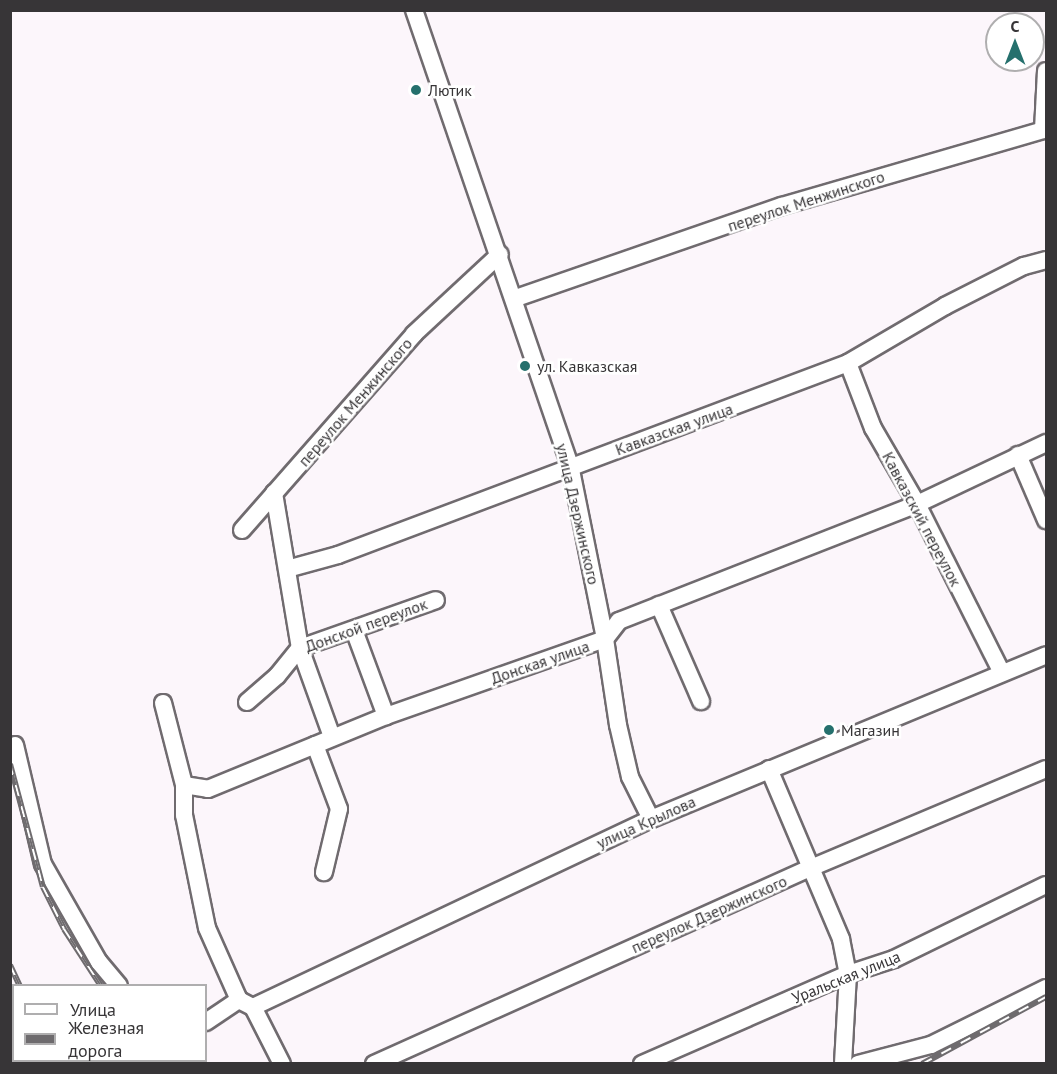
<!DOCTYPE html>
<meta charset="utf-8">
<style>
body{margin:0}
#map{position:relative;width:1057px;height:1074px;overflow:hidden;background:#fcf6fb;font-family:"PT Sans",sans-serif}
div>[style]{position:absolute}
.roads{filter:drop-shadow(2px 0 #706b6f) drop-shadow(-2px 0 #706b6f) drop-shadow(0 2px #706b6f) drop-shadow(0 -2px #706b6f)}
.minor>*{height:16px;margin:-8px;padding:0 8px;transform-origin:8px;border-radius:8px;background:#fff}
.rail>*{height:6px;margin-top:-3px;transform-origin:0;background:repeating-linear-gradient(90deg,#fff 0 11px,#6e6b6e 0 22px);box-sizing:border-box;border-block:2px solid #6e6b6e}
.dots>*{width:16px;height:16px;translate:-50% -50%;box-sizing:border-box;border:3px solid #fff;border-radius:50%}
span{translate:-50% -50%;white-space:nowrap;text-align:center;line-height:1.15;-webkit-text-stroke:5px #fff;paint-order:stroke}
.poi-label{font-size:16px;color:#373537}
.left{translate:0 -50%;text-align:left}
.street-label{font-size:16px;color:#373537}
.frame{position:absolute;inset:0;border:12px solid #373537;pointer-events:none}
.legend{position:absolute;left:12px;top:984px;width:195px;height:78px;box-sizing:border-box;background:#fff;border:2px solid #afaeaf;margin:0;padding:8px 10px;list-style:none;font-size:18px;color:#373537}
.legend li{display:flex;align-items:center;gap:12px;height:30px}
.legend b{width:30px;border:2px solid #afaeaf}
.north{position:absolute;left:985px;top:12px;width:60px;height:60px;box-sizing:border-box;background:#fff;border:2px solid #afaeaf;border-radius:50%;rotate:0deg;font-size:16px;font-weight:700;line-height:24px;text-align:center;color:#373537}
.north::after{content:'';display:block;margin:auto;width:21px;height:27px;background:#25706d;clip-path:polygon(50% 0,100% 100%,50% 72%,0 100%)}
</style>
<div id="map">
<div class="roads">
<div class="minor">
<div style="left:414px;top:10px;width:481px;rotate:71.1deg"></div>
<div style="left:570px;top:465px;width:177px;rotate:78.6deg"></div>
<div style="left:605px;top:639px;width:87px;rotate:81.4deg"></div>
<div style="left:618px;top:725px;width:53px;rotate:77deg"></div>
<div style="left:630px;top:777px;width:47px;rotate:63.4deg"></div>
<div style="left:516px;top:298px;width:281px;rotate:-19.1deg"></div>
<div style="left:782px;top:206px;width:272px;rotate:-16.2deg"></div>
<div style="left:1043px;top:130px;width:59px;rotate:-87.1deg"></div>
<div style="left:848px;top:363px;width:70px;rotate:69deg"></div>
<div style="left:873px;top:428px;width:88px;rotate:59.9deg"></div>
<div style="left:917px;top:504px;width:189px;rotate:63.3deg"></div>
<div style="left:1018px;top:455px;width:71px;rotate:66.7deg"></div>
<div style="left:274px;top:493px;width:157px;rotate:80.5deg"></div>
<div style="left:300px;top:648px;width:95px;rotate:70.2deg"></div>
<div style="left:242px;top:530px;width:261px;rotate:-48.7deg"></div>
<div style="left:414px;top:334px;width:117px;rotate:-42.9deg"></div>
<div style="left:287px;top:569px;width:53px;rotate:-15.4deg"></div>
<div style="left:338px;top:555px;width:545px;rotate:-20.63deg"></div>
<div style="left:848px;top:363px;width:113px;rotate:-30.4deg"></div>
<div style="left:945px;top:306px;width:89px;rotate:-26.9deg"></div>
<div style="left:1024px;top:266px;width:23px;rotate:-15deg"></div>
<div style="left:659px;top:605px;width:105px;rotate:66.4deg"></div>
<div style="left:354px;top:630px;width:92px;rotate:69.6deg"></div>
<div style="left:247px;top:702px;width:40px;rotate:-41deg"></div>
<div style="left:277px;top:676px;width:36px;rotate:-51deg"></div>
<div style="left:300px;top:648px;width:144px;rotate:-19.4deg"></div>
<div style="left:163px;top:703px;width:85px;rotate:75.6deg"></div>
<div style="left:184px;top:785px;width:30px;rotate:90deg"></div>
<div style="left:184px;top:815px;width:115px;rotate:78.5deg"></div>
<div style="left:207px;top:928px;width:79px;rotate:66deg"></div>
<div style="left:239px;top:1000px;width:16px;rotate:27deg"></div>
<div style="left:253px;top:1007px;width:64px;rotate:63deg"></div>
<div style="left:15px;top:745px;width:122px;rotate:76.8deg"></div>
<div style="left:43px;top:864px;width:113px;rotate:60.3deg"></div>
<div style="left:99px;top:962px;width:31px;rotate:50deg"></div>
<div style="left:315px;top:745px;width:68px;rotate:69.4deg"></div>
<div style="left:339px;top:809px;width:65px;rotate:103.4deg"></div>
<div style="left:769px;top:769px;width:185px;rotate:67deg"></div>
<div style="left:841px;top:939px;width:36px;rotate:79deg"></div>
<div style="left:848px;top:974px;width:90px;rotate:93.2deg"></div>
<div style="left:184px;top:785px;width:24px;rotate:9deg"></div>
<div style="left:208px;top:789px;width:192px;rotate:-22.3deg"></div>
<div style="left:386px;top:716px;width:232px;rotate:-19.4deg"></div>
<div style="left:605px;top:639px;width:23px;rotate:-52deg"></div>
<div style="left:619px;top:621px;width:320px;rotate:-21.4deg"></div>
<div style="left:917px;top:504px;width:143px;rotate:-25.3deg"></div>
<div style="left:253px;top:1007px;width:440px;rotate:-25.3deg"></div>
<div style="left:651px;top:819px;width:428px;rotate:-22.5deg"></div>
<div style="left:206px;top:1022px;width:40px;rotate:-34deg"></div>
<div style="left:374px;top:1064px;width:481px;rotate:-24.2deg"></div>
<div style="left:813px;top:867px;width:253px;rotate:-22.8deg"></div>
<div style="left:642px;top:1064px;width:225px;rotate:-23.6deg"></div>
<div style="left:848px;top:974px;width:48px;rotate:-18.1deg"></div>
<div style="left:894px;top:959px;width:169px;rotate:-26deg"></div>
<div style="left:858px;top:1064px;width:75px;rotate:-14.6deg"></div>
<div style="left:931px;top:1045px;width:128px;rotate:-26.4deg"></div>
</div>
</div>
<div class="rail">
<div style="left:10px;top:764px;width:127px;rotate:75deg"></div>
<div style="left:43px;top:887px;width:47px;rotate:63.4deg"></div>
<div style="left:64px;top:929px;width:68px;rotate:57deg"></div>
<div style="left:10px;top:965px;width:23px;rotate:65deg"></div>
<div style="left:56px;top:1060px;width:4px;rotate:76deg"></div>
<div style="left:173px;top:1060px;width:6px;rotate:45deg"></div>
<div style="left:922px;top:1064px;width:141px;rotate:-28.4deg"></div>
</div>
<div class="dots">
<div style="left:416px;top:90px;background:#25706d"></div>
<div style="left:525px;top:366px;background:#25706d"></div>
<div style="left:829px;top:730px;background:#25706d"></div>
</div>
<div class="poi-label">
<span class="left" style="left:428px;top:90px">Лютик</span>
<span class="left" style="left:537px;top:366px">ул. Кавказская</span>
<span class="left" style="left:841px;top:730px">Магазин</span>
</div>
<div class="street-label">
<span style="left:806px;top:201px;rotate:-18deg">переулок Менжинского</span>
<span style="left:355px;top:402px;rotate:-49deg">переулок Менжинского</span>
<span style="left:674px;top:429px;rotate:-20deg">Кавказская улица</span>
<span style="left:578px;top:514px;rotate:77deg">улица Дзержинского</span>
<span style="left:922px;top:519px;rotate:62deg">Кавказский переулок</span>
<span style="left:366px;top:625px;rotate:-20deg">Донской переулок</span>
<span style="left:540px;top:662px;rotate:-19deg">Донская улица</span>
<span style="left:646px;top:822px;rotate:-24deg">улица Крылова</span>
<span style="left:709px;top:914px;rotate:-24deg">переулок Дзержинского</span>
<span style="left:846px;top:977px;rotate:-22deg">Уральская улица</span>
</div>
<div class="frame"></div>
<ul class="legend">
<li><b style="height:8px;background:#fff"></b>Улица</li>
<li><b style="height:8px;background:#6e6b6e"></b>Железная дорога</li>
</ul>
<div class="north">С</div>
</div>
